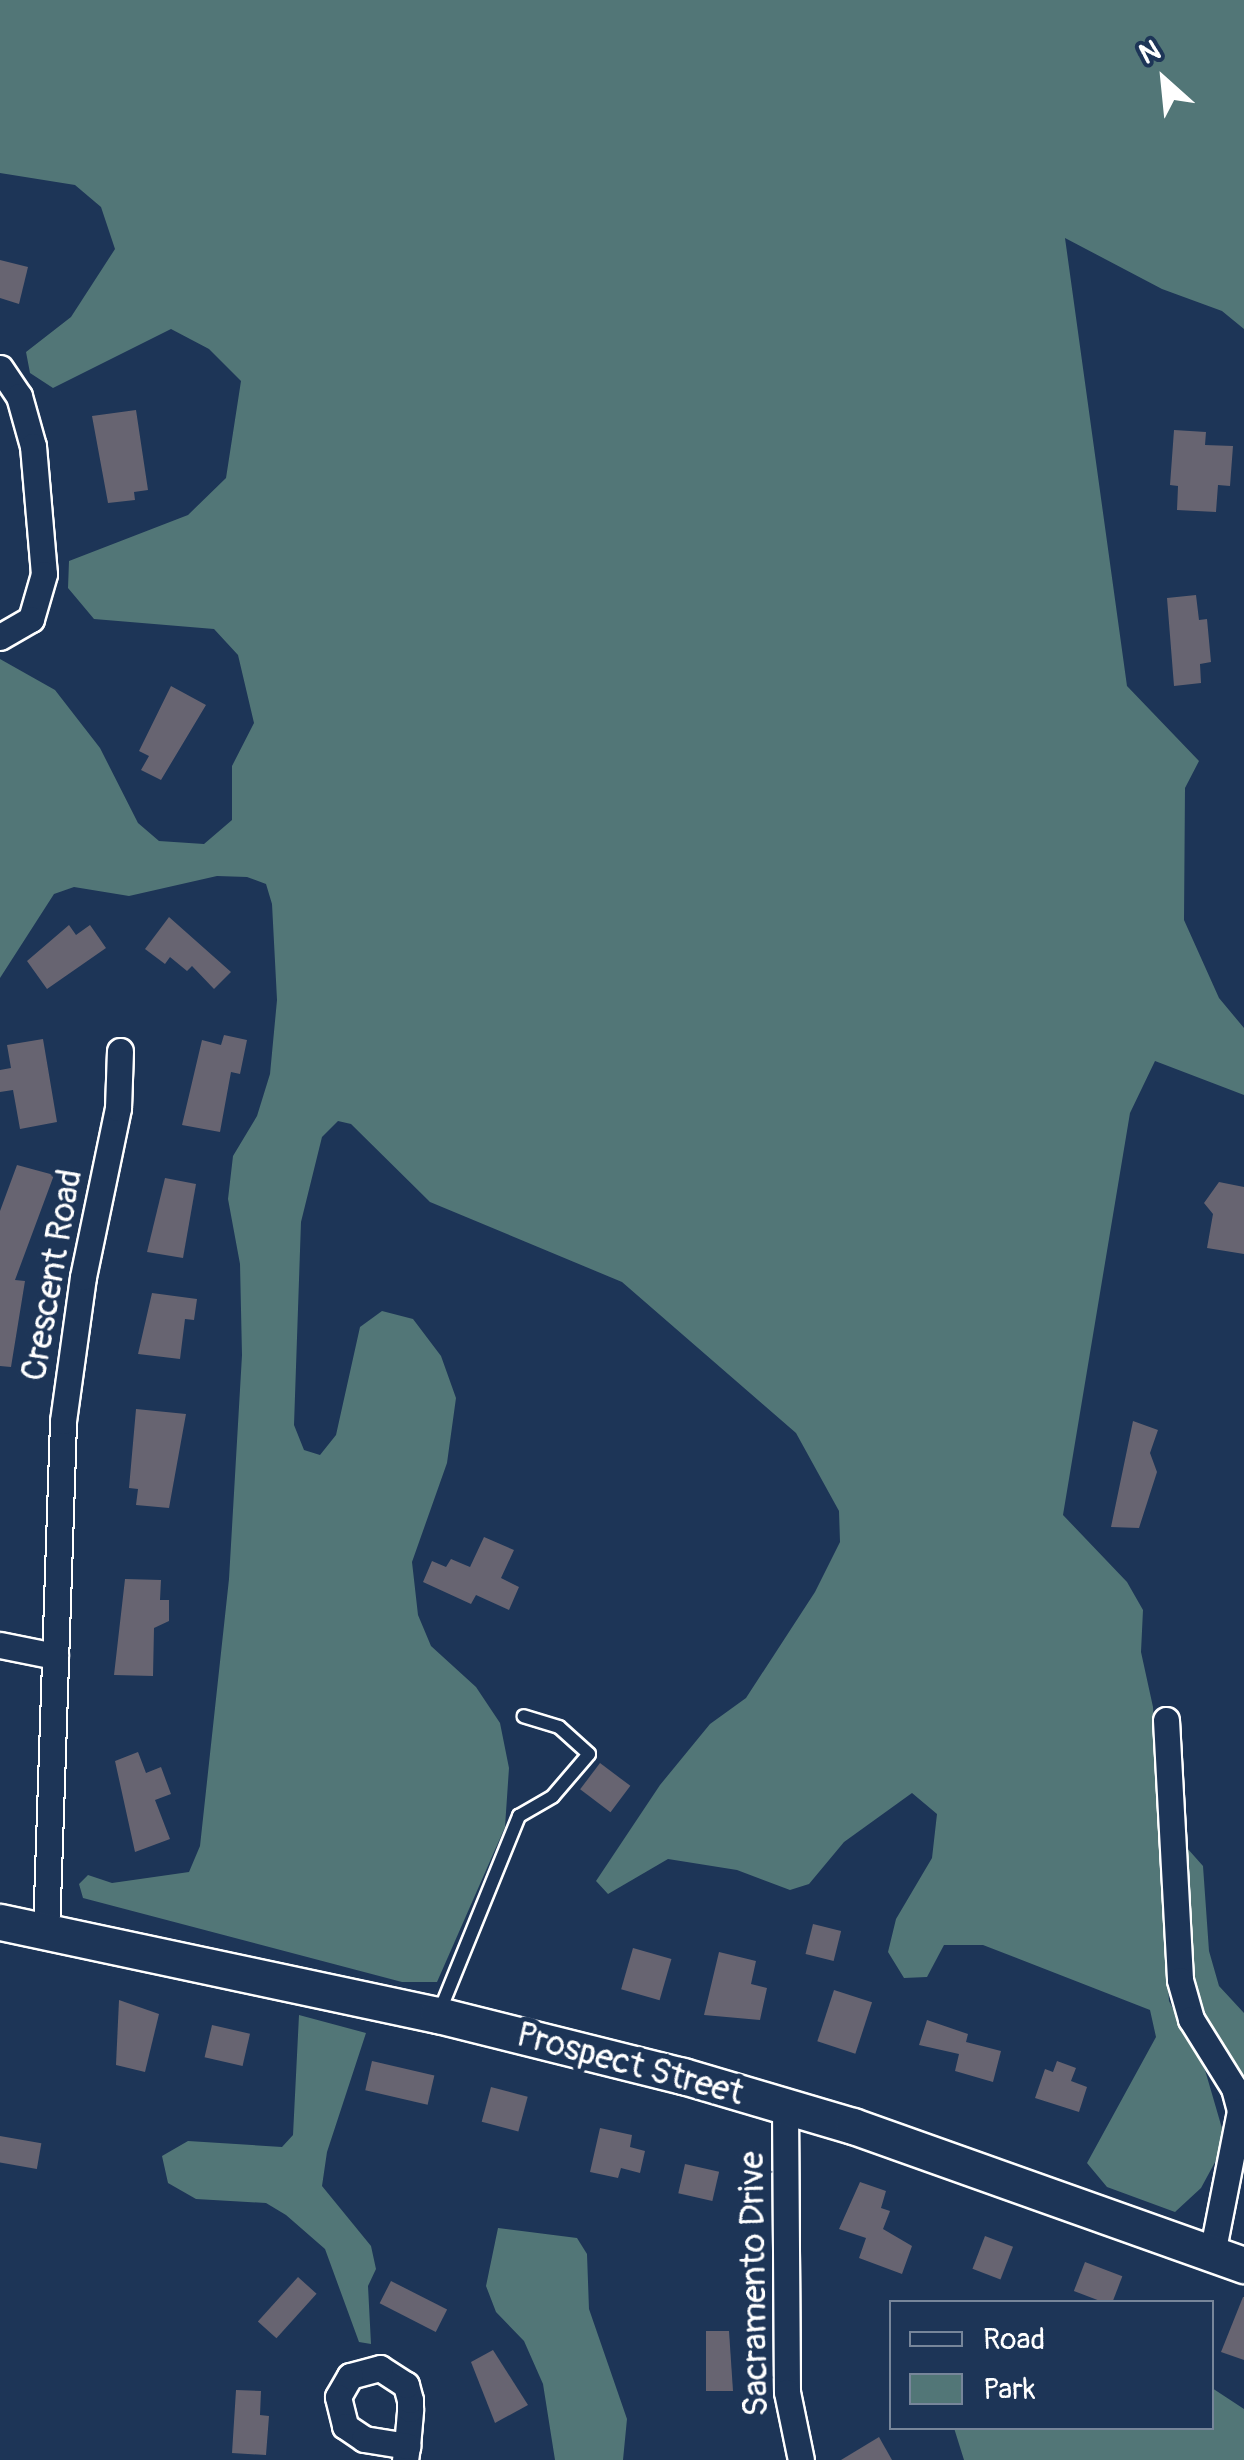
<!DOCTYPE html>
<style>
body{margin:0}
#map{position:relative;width:1244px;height:2460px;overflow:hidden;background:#1d3557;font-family:Pangolin,sans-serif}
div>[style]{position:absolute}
.green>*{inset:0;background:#527677}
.building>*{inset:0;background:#676471;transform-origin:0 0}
.roads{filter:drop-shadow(2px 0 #fff) drop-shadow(-2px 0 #fff) drop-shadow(0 2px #fff) drop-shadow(0 -2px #fff)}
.lane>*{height:12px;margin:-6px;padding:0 6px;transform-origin:6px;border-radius:6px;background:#1d3557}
.street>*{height:25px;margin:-12.5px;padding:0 12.5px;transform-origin:12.5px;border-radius:12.5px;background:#1d3557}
.secondary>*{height:35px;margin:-17.5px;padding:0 17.5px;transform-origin:17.5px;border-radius:17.5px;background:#1d3557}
span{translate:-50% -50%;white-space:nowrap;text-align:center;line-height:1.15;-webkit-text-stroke:10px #1d3557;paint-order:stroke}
.street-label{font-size:35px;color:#fff}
.legend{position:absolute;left:889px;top:2300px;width:325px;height:130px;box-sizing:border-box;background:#1d3557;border:2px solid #77869a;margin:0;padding:12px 18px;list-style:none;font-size:30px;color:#fff}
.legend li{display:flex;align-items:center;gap:20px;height:50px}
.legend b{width:50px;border:2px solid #77869a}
.north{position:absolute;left:1114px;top:30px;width:100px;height:100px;-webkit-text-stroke:8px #1d3557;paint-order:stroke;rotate:333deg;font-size:28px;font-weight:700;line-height:40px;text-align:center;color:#fff}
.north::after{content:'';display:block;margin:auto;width:35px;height:45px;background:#fff;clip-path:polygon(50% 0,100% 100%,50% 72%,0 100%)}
</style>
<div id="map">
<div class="green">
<div style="clip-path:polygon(0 0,1244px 0,1244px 329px,1222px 311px,1162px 289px,1065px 238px,1127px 686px,1199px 761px,1185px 788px,1184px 920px,1219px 998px,1244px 1028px,1244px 1095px,1155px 1061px,1130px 1113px,1063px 1515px,1127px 1582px,1143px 1610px,1141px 1652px,1153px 1707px,1169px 2001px,1205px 2070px,1226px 2142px,1201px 2188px,1175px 2212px,1107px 2187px,1087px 2163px,1156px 2037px,1150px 2010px,983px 1945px,944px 1945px,927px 1977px,904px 1978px,888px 1952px,896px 1919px,932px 1858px,937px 1814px,912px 1793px,844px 1842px,809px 1884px,790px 1890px,737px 1870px,668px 1859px,608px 1894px,596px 1881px,660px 1785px,710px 1724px,746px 1698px,815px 1592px,840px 1542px,839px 1511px,796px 1433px,622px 1282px,430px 1202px,351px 1124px,338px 1121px,322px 1137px,301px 1222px,294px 1425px,304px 1450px,320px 1455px,336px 1435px,360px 1327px,382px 1311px,413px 1319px,441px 1356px,456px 1398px,447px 1463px,412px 1562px,418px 1615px,431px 1646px,476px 1687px,500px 1723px,509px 1768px,505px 1827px,437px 1982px,402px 1982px,83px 1898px,79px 1884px,88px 1875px,112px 1883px,189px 1872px,200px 1846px,229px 1579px,242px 1355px,240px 1264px,228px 1199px,233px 1156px,257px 1116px,270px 1074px,277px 1000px,272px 904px,266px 884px,247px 877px,217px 876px,129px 896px,74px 887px,54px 894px,0 978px,0 659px,55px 690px,100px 748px,138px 823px,159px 841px,204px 844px,232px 820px,232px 766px,254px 723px,238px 655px,214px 629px,94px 619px,68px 588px,69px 561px,188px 515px,226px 478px,241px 381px,209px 349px,171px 329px,53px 388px,30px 373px,26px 352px,71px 317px,115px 249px,101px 207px,75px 185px,0 173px)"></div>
<div style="clip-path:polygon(1187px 1848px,1203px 1866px,1209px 1951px,1219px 1986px,1244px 2013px,1244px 2077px,1211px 2028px,1194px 1983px)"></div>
<div style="clip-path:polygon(299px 2015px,366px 2033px,327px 2152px,322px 2186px,371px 2246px,376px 2269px,368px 2286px,371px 2344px,359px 2342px,325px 2249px,286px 2215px,266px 2203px,196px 2199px,168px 2183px,162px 2156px,188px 2141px,282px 2147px,293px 2135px)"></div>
<div style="clip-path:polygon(498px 2228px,577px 2238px,587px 2254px,589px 2309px,627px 2419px,623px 2460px,555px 2460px,543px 2384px,524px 2341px,496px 2312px,486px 2286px)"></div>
<div style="clip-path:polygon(1212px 2388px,1244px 2409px,1244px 2460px,964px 2460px,954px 2428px,1212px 2428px)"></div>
</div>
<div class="building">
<div style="clip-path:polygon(0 260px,28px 267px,19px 304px,0 298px)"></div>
<div style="clip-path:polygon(136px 410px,148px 490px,134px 492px,135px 500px,108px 503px,92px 416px)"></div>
<div style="clip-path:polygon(1174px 430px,1206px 432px,1205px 445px,1233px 446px,1230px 486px,1218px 485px,1216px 512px,1177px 510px,1178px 486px,1170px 485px)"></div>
<div style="clip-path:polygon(1196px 595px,1199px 620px,1207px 619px,1211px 662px,1200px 664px,1201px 683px,1174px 686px,1167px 598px)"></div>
<div style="clip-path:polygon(171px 686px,206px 705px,161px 780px,141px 770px,149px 756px,139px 751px)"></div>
<div style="clip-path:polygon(169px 917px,231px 972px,214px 989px,192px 966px,187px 971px,170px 957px,165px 964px,145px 949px)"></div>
<div style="clip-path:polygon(69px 925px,76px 935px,90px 925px,106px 948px,47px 989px,27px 961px)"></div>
<div style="clip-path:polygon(224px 1035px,247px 1040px,240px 1074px,231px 1072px,220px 1132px,182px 1125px,202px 1040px,221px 1045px)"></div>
<div style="clip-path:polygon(43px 1039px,57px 1122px,20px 1129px,13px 1090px,0 1092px,0 1070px,11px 1068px,7px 1045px)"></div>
<div style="clip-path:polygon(17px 1165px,54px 1175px,15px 1280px,25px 1281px,11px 1367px,0 1366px,0 1211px)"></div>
<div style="clip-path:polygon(165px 1178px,196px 1184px,183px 1258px,147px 1252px)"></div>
<div style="clip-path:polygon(1219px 1182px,1244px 1187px,1244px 1254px,1207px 1248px,1213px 1214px,1204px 1203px)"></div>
<div style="clip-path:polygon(152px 1293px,197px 1299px,194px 1320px,185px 1319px,180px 1359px,138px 1354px)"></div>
<div style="clip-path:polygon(136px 1409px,186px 1414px,169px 1508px,136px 1505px,138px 1489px,129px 1488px)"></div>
<div style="clip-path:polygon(1133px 1421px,1158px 1430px,1150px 1453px,1157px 1472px,1139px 1528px,1111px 1527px)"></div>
<div style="clip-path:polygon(484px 1537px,514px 1550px,501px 1578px,519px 1587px,509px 1610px,476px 1595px,471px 1604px,423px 1582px,432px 1561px,446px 1567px,451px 1559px,470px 1567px)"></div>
<div style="clip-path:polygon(125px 1579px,161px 1580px,160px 1600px,169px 1600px,169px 1621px,154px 1628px,153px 1676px,114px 1675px)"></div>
<div style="clip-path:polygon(138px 1752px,146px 1773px,161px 1767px,171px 1794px,155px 1800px,170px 1839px,135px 1852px,115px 1761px)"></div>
<div style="left:600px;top:1763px;width:38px;height:33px;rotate:37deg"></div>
<div style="left:813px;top:1924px;width:29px;height:31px;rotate:14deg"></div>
<div style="left:633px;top:1948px;width:40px;height:43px;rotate:16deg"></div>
<div style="clip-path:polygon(719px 1952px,756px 1961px,751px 1984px,767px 1988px,760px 2020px,704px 2015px)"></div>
<div style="left:834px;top:1990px;width:40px;height:54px;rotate:18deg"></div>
<div style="clip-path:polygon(119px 2000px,159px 2014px,145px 2072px,116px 2065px)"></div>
<div style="clip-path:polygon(927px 2020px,968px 2034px,966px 2042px,1001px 2051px,993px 2082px,955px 2071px,959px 2054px,919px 2045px)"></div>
<div style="left:212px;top:2025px;width:39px;height:33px;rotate:13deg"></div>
<div style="left:372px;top:2061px;width:64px;height:30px;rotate:13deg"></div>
<div style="clip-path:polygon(1057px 2061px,1076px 2068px,1071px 2081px,1087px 2087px,1079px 2112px,1035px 2098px,1045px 2069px,1053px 2072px)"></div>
<div style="left:491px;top:2087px;width:38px;height:36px;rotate:15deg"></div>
<div style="clip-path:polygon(600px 2128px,632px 2135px,630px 2147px,645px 2151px,640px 2173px,621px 2168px,618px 2178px,590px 2172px)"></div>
<div style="left:0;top:2136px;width:42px;height:26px;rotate:10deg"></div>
<div style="left:685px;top:2164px;width:35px;height:30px;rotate:13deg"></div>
<div style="clip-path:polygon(860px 2182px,886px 2191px,881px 2208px,890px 2211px,883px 2229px,912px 2246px,902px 2274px,859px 2258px,866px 2238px,839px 2229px)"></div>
<div style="left:985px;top:2236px;width:30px;height:35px;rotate:21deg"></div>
<div style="left:1085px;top:2262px;width:40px;height:31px;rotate:21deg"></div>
<div style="left:298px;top:2277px;width:25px;height:60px;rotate:42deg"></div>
<div style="left:391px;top:2281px;width:63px;height:25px;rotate:27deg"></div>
<div style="clip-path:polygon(1243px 2297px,1244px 2297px,1244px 2360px,1221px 2352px)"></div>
<div style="clip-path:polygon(706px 2331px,729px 2331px,733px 2391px,706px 2391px)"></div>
<div style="clip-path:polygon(493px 2350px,528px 2405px,495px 2423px,471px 2362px)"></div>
<div style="clip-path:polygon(236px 2390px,261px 2391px,260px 2415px,269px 2416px,266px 2455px,232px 2453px)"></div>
<div style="clip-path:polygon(879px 2437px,892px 2460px,841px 2460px)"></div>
</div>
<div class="roads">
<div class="lane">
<div style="left:439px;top:2013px;width:213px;rotate:-67.9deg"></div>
<div style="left:519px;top:1816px;width:39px;rotate:-30deg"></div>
<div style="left:553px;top:1796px;width:55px;rotate:-49.4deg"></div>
<div style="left:589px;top:1754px;width:40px;rotate:-138deg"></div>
<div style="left:559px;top:1727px;width:37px;rotate:-163deg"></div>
</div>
<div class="street">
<div style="left:0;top:368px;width:34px;rotate:56deg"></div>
<div style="left:19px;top:396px;width:52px;rotate:74.4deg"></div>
<div style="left:33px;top:446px;width:128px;rotate:85.1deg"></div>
<div style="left:44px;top:574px;width:47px;rotate:106.1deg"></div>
<div style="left:31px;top:619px;width:36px;rotate:150deg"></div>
<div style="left:0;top:1645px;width:56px;rotate:11.3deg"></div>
<div style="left:1166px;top:1720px;width:260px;rotate:86.9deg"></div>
<div style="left:1180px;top:1980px;width:41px;rotate:74.2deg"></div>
<div style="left:1191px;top:2019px;width:81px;rotate:58.1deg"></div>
<div style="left:1234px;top:2088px;width:24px;rotate:75deg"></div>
<div style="left:1240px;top:2111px;width:146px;rotate:101.1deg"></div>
<div style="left:46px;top:1932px;width:511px;rotate:-88.09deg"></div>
<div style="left:63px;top:1421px;width:145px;rotate:-82.1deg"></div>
<div style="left:83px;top:1277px;width:173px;rotate:-78.3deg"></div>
<div style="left:118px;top:1108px;width:57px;rotate:-88deg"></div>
<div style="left:785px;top:2106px;width:286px;rotate:89.6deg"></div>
<div style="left:787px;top:2392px;width:69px;rotate:78.4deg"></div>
<div style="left:405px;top:2460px;width:14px;rotate:-82deg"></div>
<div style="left:407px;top:2446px;width:37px;rotate:-85deg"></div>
<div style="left:410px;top:2409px;width:9px;rotate:-90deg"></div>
<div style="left:410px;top:2400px;width:16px;rotate:-105deg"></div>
<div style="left:406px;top:2385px;width:31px;rotate:-147deg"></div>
<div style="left:380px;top:2368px;width:31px;rotate:165deg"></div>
<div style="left:350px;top:2376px;width:24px;rotate:120deg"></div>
<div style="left:338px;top:2397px;width:30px;rotate:76deg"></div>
<div style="left:345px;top:2426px;width:23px;rotate:34deg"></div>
<div style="left:364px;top:2439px;width:44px;rotate:9.2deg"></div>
</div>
<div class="secondary">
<div style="left:0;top:1922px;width:448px;rotate:12deg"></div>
<div style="left:438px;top:2015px;width:252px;rotate:14deg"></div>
<div style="left:683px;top:2076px;width:177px;rotate:16.4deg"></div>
<div style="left:853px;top:2126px;width:415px;rotate:19.6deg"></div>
</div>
</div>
<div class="street-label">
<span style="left:52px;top:1275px;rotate:-80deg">Crescent Road</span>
<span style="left:630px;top:2064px;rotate:15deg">Prospect Street</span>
<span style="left:754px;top:2284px;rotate:-91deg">Sacramento Drive</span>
</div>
<ul class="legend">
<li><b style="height:12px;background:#1d3557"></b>Road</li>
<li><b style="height:28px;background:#527677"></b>Park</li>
</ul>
<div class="north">N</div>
</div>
